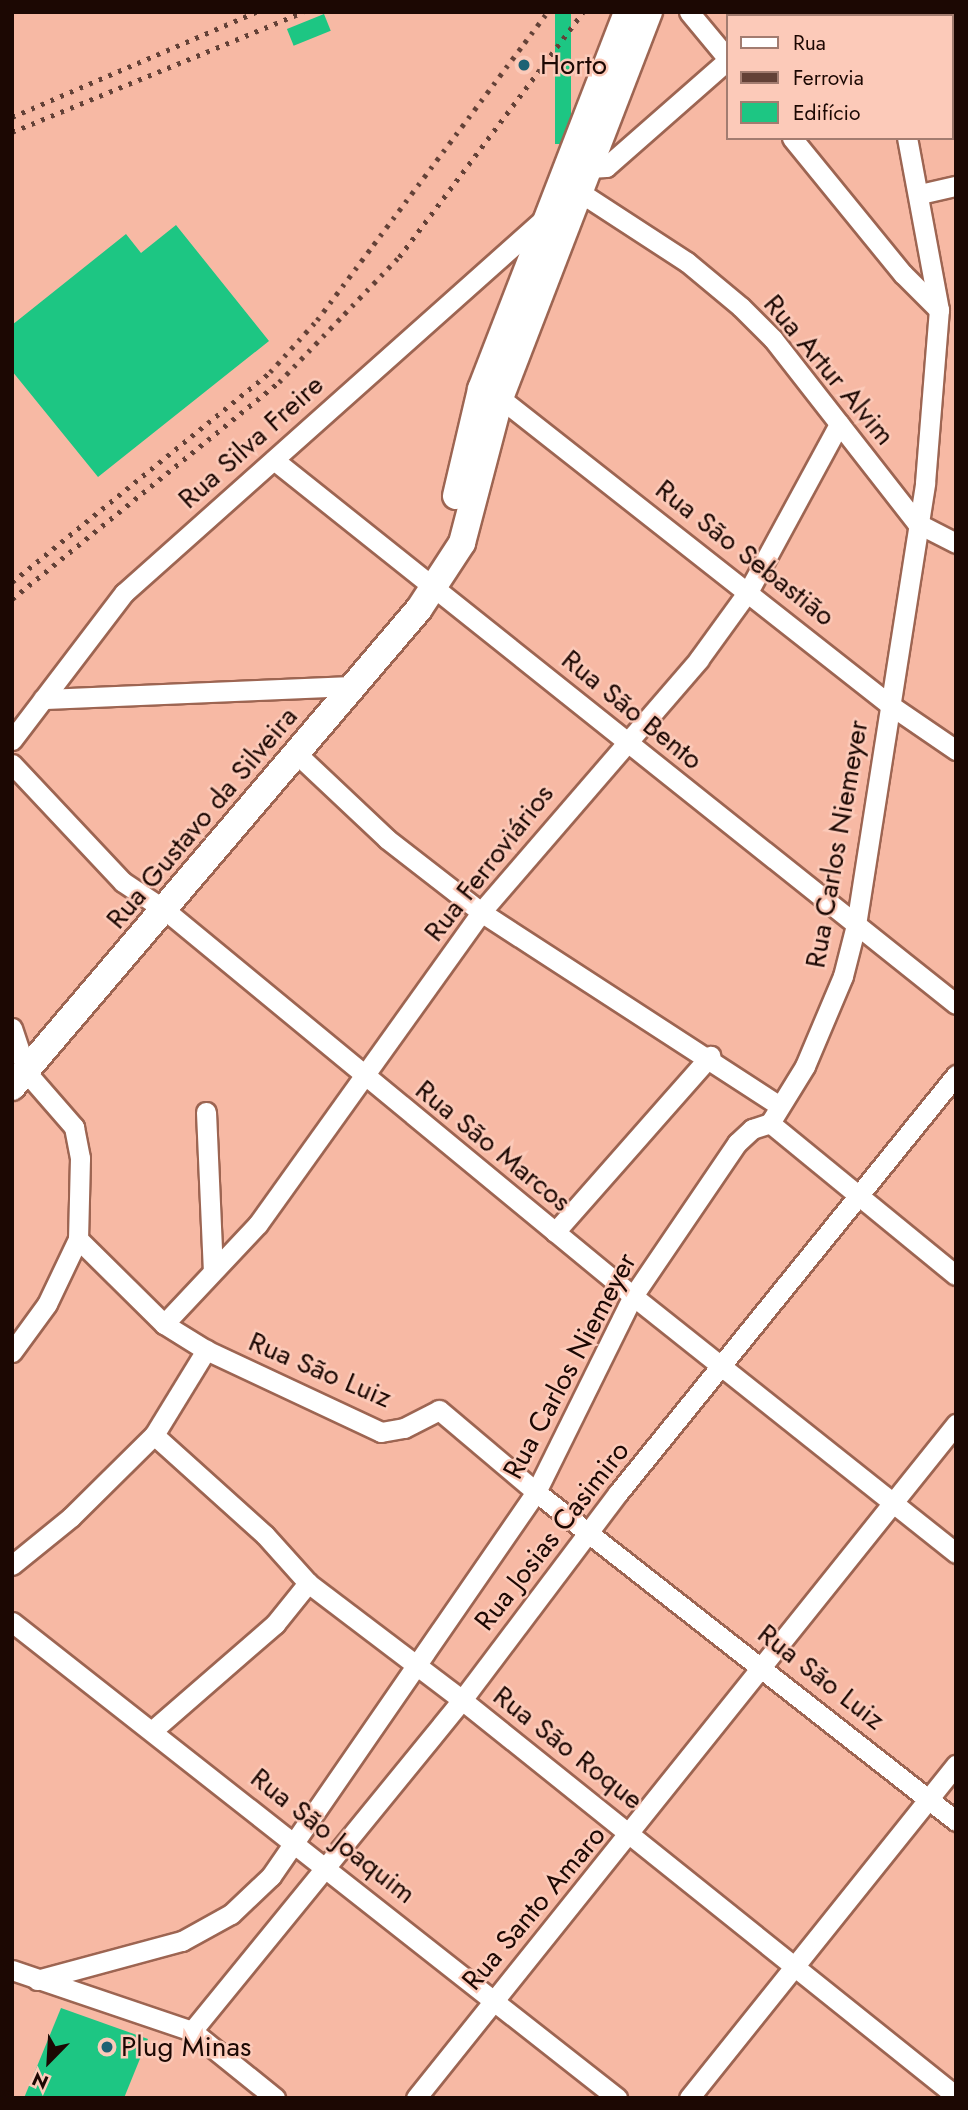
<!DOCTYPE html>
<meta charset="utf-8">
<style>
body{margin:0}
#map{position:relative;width:968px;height:2110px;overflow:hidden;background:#f7b9a4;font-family:Jost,sans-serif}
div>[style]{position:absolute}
.building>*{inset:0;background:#1dc683;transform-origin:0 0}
.roads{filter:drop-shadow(2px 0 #9d6552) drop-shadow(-2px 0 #9d6552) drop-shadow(0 2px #9d6552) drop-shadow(0 -2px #9d6552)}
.minor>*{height:19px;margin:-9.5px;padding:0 9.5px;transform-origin:9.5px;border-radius:9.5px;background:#fff}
.secondary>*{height:26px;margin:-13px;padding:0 13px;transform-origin:13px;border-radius:13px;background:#fff}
.rail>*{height:4.5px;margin-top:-2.25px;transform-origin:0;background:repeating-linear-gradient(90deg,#634137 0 3.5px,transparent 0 10.5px)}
.dots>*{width:19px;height:19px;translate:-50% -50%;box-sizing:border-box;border:4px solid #fccab9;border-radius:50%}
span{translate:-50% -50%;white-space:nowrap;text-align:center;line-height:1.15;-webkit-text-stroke:5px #fccab9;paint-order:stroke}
.poi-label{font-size:28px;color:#1c0803}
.left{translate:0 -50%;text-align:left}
.street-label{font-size:28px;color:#1c0803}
.frame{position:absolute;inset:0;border:14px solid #1c0803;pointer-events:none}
.legend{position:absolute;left:726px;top:14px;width:228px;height:126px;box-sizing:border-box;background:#fccab9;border:2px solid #a27c70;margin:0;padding:9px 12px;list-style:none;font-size:21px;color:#1c0803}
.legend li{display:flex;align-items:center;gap:14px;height:35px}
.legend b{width:35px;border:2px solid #a27c70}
.north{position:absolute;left:14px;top:2026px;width:70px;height:70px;-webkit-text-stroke:5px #fccab9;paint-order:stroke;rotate:204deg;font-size:19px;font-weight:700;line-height:28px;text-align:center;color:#1c0803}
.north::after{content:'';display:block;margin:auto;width:24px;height:32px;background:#1c0803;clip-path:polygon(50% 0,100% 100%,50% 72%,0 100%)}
</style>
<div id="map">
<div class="building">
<div style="left:555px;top:12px;width:16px;height:132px"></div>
<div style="left:324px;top:14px;width:18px;height:40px;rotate:68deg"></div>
<div style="clip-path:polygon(176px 225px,269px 341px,98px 477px,12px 371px,12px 325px,126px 234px,141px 253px)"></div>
<div style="clip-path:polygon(61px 2008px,148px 2039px,124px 2098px,24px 2098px)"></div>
</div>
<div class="roads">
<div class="minor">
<div style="left:689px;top:12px;width:61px;rotate:50.3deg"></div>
<div style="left:775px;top:16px;width:6px;rotate:-45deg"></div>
<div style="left:890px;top:16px;width:4px;rotate:-76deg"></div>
<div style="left:792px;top:138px;width:176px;rotate:50.8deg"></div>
<div style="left:903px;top:274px;width:51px;rotate:45deg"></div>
<div style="left:589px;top:168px;width:17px;rotate:-3deg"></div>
<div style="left:606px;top:167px;width:162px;rotate:-41.3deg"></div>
<div style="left:581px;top:193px;width:126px;rotate:33.1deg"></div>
<div style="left:687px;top:262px;width:70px;rotate:39.8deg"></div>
<div style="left:741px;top:307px;width:45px;rotate:45deg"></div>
<div style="left:773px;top:339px;width:234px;rotate:52deg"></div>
<div style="left:917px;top:523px;width:44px;rotate:27.1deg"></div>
<div style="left:920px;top:194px;width:37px;rotate:-13deg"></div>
<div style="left:500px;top:398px;width:496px;rotate:38.2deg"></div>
<div style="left:890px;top:705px;width:80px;rotate:34.3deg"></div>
<div style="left:274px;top:460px;width:872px;rotate:38.58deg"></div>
<div style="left:43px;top:699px;width:311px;rotate:-2.4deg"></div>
<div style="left:12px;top:740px;width:185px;rotate:-52.7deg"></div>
<div style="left:124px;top:593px;width:567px;rotate:-41.71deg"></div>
<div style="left:298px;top:755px;width:122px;rotate:43.3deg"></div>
<div style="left:387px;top:839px;width:119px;rotate:37.8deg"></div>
<div style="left:481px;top:912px;width:356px;rotate:33deg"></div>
<div style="left:12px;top:764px;width:162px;rotate:46.8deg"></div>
<div style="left:123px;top:882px;width:50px;rotate:33.7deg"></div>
<div style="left:165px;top:910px;width:607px;rotate:39.52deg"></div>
<div style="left:633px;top:1296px;width:413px;rotate:38.5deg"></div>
<div style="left:12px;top:1028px;width:47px;rotate:71.6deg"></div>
<div style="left:27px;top:1073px;width:72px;rotate:49deg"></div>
<div style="left:74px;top:1127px;width:32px;rotate:79deg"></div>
<div style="left:80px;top:1158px;width:81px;rotate:91.4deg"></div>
<div style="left:78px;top:1239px;width:121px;rotate:44.7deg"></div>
<div style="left:164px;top:1324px;width:49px;rotate:31.8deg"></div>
<div style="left:206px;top:1350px;width:193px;rotate:25.1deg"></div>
<div style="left:381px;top:1432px;width:23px;rotate:-10deg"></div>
<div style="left:404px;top:1428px;width:39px;rotate:-27deg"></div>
<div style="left:439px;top:1410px;width:127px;rotate:40.2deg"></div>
<div style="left:536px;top:1492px;width:534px;rotate:38.07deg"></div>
<div style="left:206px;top:1112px;width:159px;rotate:87.5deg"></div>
<div style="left:770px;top:1123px;width:240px;rotate:39.3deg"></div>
<div style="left:555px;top:1232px;width:235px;rotate:-48.6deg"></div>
<div style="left:164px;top:1324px;width:137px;rotate:-46.8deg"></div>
<div style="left:258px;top:1224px;width:384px;rotate:-54.4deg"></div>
<div style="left:481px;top:912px;width:334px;rotate:-49.2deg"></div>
<div style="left:699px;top:659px;width:85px;rotate:-54.1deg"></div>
<div style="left:749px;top:590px;width:189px;rotate:-61.5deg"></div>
<div style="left:12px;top:1352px;width:59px;rotate:-53.9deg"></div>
<div style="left:47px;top:1304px;width:72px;rotate:-64.5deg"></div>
<div style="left:154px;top:1435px;width:149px;rotate:42deg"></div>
<div style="left:265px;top:1535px;width:64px;rotate:48.1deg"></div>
<div style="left:308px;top:1583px;width:193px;rotate:37.2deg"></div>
<div style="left:462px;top:1700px;width:633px;rotate:38.72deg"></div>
<div style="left:12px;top:1565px;width:76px;rotate:-39.1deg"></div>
<div style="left:71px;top:1517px;width:117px;rotate:-44.7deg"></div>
<div style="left:154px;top:1435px;width:100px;rotate:-58.5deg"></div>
<div style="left:12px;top:1622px;width:770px;rotate:38.19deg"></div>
<div style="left:153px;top:1730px;width:162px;rotate:-41deg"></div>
<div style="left:275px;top:1624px;width:53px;rotate:-51.2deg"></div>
<div style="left:12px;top:1970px;width:190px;rotate:18.7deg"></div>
<div style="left:192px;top:2031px;width:107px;rotate:38.9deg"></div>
<div style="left:37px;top:1980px;width:150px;rotate:-15.1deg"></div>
<div style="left:182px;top:1941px;width:56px;rotate:-28.9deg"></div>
<div style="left:231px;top:1914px;width:55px;rotate:-43.5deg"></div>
<div style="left:271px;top:1876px;width:467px;rotate:-55.4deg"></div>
<div style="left:536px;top:1492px;width:219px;rotate:-63.7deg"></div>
<div style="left:633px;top:1296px;width:185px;rotate:-55.8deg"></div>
<div style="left:737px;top:1143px;width:21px;rotate:-43deg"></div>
<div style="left:752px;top:1129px;width:19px;rotate:-18deg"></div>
<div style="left:770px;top:1123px;width:67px;rotate:-58.4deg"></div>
<div style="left:805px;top:1066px;width:98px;rotate:-67.1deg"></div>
<div style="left:843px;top:976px;width:53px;rotate:-75.7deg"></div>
<div style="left:856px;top:925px;width:447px;rotate:-81.1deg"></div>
<div style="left:925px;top:483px;width:174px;rotate:-85.4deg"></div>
<div style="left:939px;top:310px;width:175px;rotate:-100.5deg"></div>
<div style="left:192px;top:2031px;width:427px;rotate:-50.8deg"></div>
<div style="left:462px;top:1700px;width:259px;rotate:-53deg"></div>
<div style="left:618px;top:1493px;width:538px;rotate:-51.04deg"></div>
<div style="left:416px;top:2098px;width:864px;rotate:-51.3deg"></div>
<div style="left:689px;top:2098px;width:427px;rotate:-51.3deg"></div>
</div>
<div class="secondary">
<div style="left:456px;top:496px;width:110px;rotate:-76.8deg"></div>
<div style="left:481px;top:389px;width:404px;rotate:-68.8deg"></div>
<div style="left:12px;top:1087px;width:628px;rotate:-49.59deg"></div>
<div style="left:419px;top:609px;width:79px;rotate:-56.9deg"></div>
<div style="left:462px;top:543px;width:150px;rotate:-75.3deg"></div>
<div style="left:500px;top:398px;width:414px;rotate:-68.9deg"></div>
</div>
</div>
<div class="rail">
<div style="left:12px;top:117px;width:266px;rotate:-23.3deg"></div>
<div style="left:12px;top:132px;width:315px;rotate:-22.4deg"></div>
<div style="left:12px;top:582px;width:333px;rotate:-39.1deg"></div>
<div style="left:270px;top:372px;width:70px;rotate:-47.9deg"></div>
<div style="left:317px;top:320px;width:384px;rotate:-53.2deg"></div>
<div style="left:12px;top:599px;width:344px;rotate:-39.1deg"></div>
<div style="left:279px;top:382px;width:173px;rotate:-46.2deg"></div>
<div style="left:399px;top:257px;width:306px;rotate:-53.1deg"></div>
</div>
<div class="dots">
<div style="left:524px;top:65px;background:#1e6274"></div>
<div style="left:107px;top:2047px;background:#1e6274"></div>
</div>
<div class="poi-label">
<span class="left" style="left:540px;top:65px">Horto</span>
<span class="left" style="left:121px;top:2047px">Plug Minas</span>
</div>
<div class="street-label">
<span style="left:829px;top:370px;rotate:50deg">Rua Artur Alvim</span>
<span style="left:251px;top:442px;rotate:-42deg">Rua Silva Freire</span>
<span style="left:745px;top:553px;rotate:38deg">Rua São Sebastião</span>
<span style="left:632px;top:710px;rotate:39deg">Rua São Bento</span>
<span style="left:202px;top:818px;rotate:-50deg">Rua Gustavo da Silveira</span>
<span style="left:837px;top:844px;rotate:-80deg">Rua Carlos Niemeyer</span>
<span style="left:489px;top:863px;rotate:-52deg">Rua Ferroviários</span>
<span style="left:493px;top:1146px;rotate:39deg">Rua São Marcos</span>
<span style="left:570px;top:1366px;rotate:-62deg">Rua Carlos Niemeyer</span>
<span style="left:320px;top:1370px;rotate:23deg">Rua São Luiz</span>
<span style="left:552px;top:1536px;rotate:-52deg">Rua Josias Casimiro</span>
<span style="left:821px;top:1677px;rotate:38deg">Rua São Luiz</span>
<span style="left:568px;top:1748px;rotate:38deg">Rua São Roque</span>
<span style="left:333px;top:1836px;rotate:38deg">Rua São Joaquim</span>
<span style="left:534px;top:1908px;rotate:-50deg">Rua Santo Amaro</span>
</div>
<div class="frame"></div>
<ul class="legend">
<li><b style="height:9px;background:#fff"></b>Rua</li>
<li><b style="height:9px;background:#634137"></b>Ferrovia</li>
<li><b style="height:19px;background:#1dc683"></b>Edifício</li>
</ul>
<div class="north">N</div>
</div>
